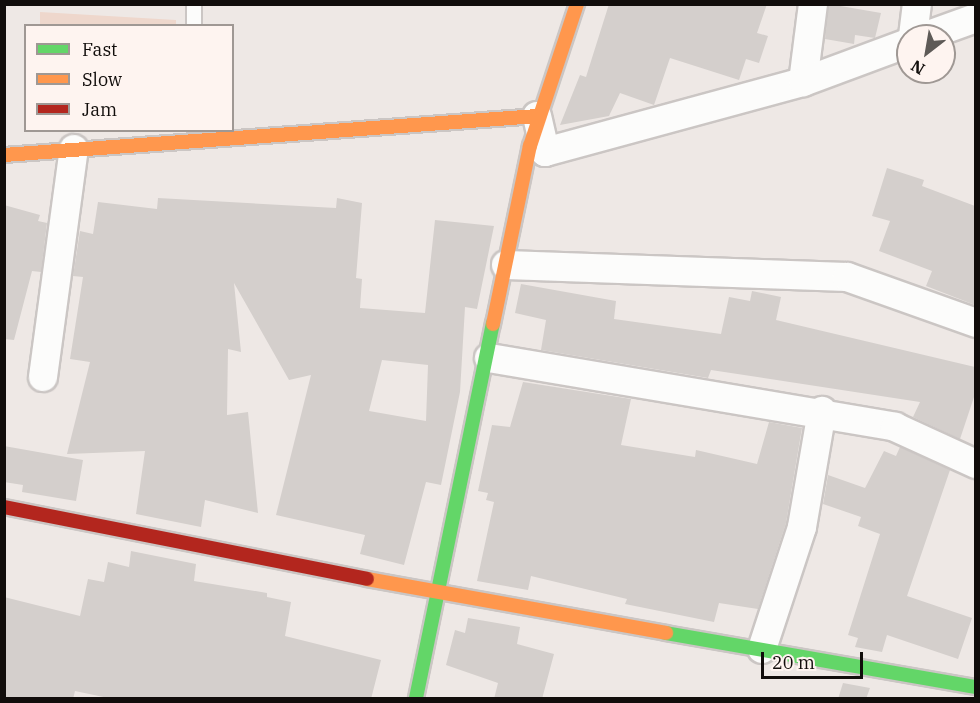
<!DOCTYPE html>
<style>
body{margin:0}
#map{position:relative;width:980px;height:703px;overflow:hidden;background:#eee8e5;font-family:"IBM Plex Serif",serif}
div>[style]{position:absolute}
.green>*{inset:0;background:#eed7cc}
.building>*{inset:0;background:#d4cfcc}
.roads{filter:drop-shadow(2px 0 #cbc6c4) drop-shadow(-2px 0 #cbc6c4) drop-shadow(0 2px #cbc6c4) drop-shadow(0 -2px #cbc6c4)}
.lane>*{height:14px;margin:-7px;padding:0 7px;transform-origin:7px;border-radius:7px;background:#fcfcfb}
.street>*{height:28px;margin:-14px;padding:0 14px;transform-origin:14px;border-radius:14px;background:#fcfcfb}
.fast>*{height:14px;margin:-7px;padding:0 7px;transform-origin:7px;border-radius:7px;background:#63d668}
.slow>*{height:14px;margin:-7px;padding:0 7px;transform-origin:7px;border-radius:7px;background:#ff974d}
.jam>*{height:14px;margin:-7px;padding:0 7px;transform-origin:7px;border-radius:7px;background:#b3261e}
span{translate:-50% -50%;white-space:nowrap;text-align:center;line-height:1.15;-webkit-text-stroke:4.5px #fef4f0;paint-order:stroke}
.frame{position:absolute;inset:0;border:6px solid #110d0b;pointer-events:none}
.legend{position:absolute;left:24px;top:24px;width:210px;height:108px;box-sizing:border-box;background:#fef4f0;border:2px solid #9f9894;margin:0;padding:8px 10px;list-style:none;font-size:18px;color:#110d0b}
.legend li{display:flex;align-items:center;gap:12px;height:30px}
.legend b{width:30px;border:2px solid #9f9894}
.north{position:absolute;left:896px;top:24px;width:60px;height:60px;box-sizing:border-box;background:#fef4f0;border:2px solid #9f9894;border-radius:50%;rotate:211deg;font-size:16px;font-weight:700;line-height:24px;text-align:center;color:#110d0b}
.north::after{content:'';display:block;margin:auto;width:21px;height:27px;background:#5e5a57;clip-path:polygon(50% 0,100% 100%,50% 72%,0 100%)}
.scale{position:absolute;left:761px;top:652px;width:102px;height:27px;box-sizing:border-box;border:3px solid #110d0b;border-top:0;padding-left:8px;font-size:18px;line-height:21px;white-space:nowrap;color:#110d0b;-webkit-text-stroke:4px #fef4f0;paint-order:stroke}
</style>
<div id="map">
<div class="green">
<div style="clip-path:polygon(40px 12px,176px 20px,176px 25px,40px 25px)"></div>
</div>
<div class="building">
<div style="clip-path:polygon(609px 4px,767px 4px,757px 33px,768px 36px,759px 63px,746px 59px,739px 80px,670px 58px,654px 105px,620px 93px,609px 116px,560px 125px,580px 75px,586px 77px)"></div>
<div style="clip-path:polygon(829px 4px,881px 13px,875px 38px,855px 35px,854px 44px,825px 39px)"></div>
<div style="clip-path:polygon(887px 168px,924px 180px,922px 186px,975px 206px,975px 305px,926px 286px,932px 271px,879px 251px,890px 221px,872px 216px)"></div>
<div style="clip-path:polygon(evenodd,158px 198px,336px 208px,337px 198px,362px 203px,356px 278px,362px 279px,360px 308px,425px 313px,435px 220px,494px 226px,477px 309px,465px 307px,460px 392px,441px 485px,426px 482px,404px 565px,360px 554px,365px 535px,276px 515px,311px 375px,289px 380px,234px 283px,241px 352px,228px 349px,227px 415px,248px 412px,258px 513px,205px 500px,201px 527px,136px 514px,145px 451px,67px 454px,90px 362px,70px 359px,83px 277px,73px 276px,80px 231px,93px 234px,98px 202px,157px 209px,158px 198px,382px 360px,428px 365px,426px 421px,369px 411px,382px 360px)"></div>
<div style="clip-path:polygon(4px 205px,40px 215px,38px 221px,47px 223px,41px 272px,32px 271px,14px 340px,4px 339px)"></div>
<div style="clip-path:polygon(521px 284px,616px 301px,614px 319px,721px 334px,729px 297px,750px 301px,752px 291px,781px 297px,776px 320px,975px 367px,975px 394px,960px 439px,913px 417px,920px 402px,711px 370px,708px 378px,541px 350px,546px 320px,515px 313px)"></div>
<div style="clip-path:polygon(523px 382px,631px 399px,621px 445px,695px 457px,696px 450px,757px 464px,769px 422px,802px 428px,786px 523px,758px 609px,719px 603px,714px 622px,625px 604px,627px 599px,531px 576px,528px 590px,477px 581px,494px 502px,486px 500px,488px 493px,478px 491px,492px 425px,510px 427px)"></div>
<div style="clip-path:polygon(4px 446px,83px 460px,76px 501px,22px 492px,23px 485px,4px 482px)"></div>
<div style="clip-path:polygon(900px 447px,950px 470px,907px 596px,972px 618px,958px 659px,887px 635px,882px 652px,855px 647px,858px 638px,848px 635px,880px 534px,858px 526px,861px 517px,823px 504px,828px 475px,865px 488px,884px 451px,896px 456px)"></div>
<div style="clip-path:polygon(131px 551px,196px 564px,194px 581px,267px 593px,267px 597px,291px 602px,285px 636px,381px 660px,371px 699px,113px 699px,75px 691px,73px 699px,4px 699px,4px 597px,80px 616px,88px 579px,104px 582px,108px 562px,129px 567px)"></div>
<div style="clip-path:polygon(468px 618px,520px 627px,517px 644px,554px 654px,542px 699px,494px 699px,498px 683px,446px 665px,455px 630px,465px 633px)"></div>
<div style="clip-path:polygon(843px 683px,870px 688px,866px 699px,838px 699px)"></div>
</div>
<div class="roads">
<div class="lane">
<div style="left:194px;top:26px;width:22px;rotate:-90deg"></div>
</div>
<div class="street">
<div style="left:913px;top:36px;width:32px;rotate:-83deg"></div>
<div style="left:926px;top:36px;width:53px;rotate:-19.8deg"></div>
<div style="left:803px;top:82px;width:79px;rotate:-82.7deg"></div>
<div style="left:537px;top:116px;width:37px;rotate:77deg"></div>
<div style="left:545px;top:152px;width:267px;rotate:-15.2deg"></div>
<div style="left:803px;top:82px;width:112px;rotate:-20.4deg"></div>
<div style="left:506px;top:265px;width:341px;rotate:2deg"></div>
<div style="left:847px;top:277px;width:137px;rotate:19.6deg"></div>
<div style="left:489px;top:358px;width:412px;rotate:9.6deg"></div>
<div style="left:895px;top:427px;width:89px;rotate:24.6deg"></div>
<div style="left:43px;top:377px;width:230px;rotate:-82.3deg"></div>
<div style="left:762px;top:649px;width:128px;rotate:-71.8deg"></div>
<div style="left:802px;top:527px;width:118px;rotate:-80.2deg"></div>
</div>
<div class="fast">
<div style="left:666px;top:633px;width:315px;rotate:9.9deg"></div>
<div style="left:416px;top:698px;width:382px;rotate:-78.4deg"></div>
</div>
<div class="slow">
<div style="left:4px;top:155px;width:534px;rotate:-4.18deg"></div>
<div style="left:493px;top:324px;width:182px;rotate:-78.3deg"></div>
<div style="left:530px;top:146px;width:150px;rotate:-71.7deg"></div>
<div style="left:367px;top:579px;width:304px;rotate:10.2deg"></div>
</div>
<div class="jam">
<div style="left:4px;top:507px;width:370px;rotate:11.2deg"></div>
</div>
</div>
<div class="frame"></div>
<ul class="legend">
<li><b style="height:8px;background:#63d668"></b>Fast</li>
<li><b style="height:8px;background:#ff974d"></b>Slow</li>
<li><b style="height:8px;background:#b3261e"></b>Jam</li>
</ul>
<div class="north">N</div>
<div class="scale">20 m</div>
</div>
